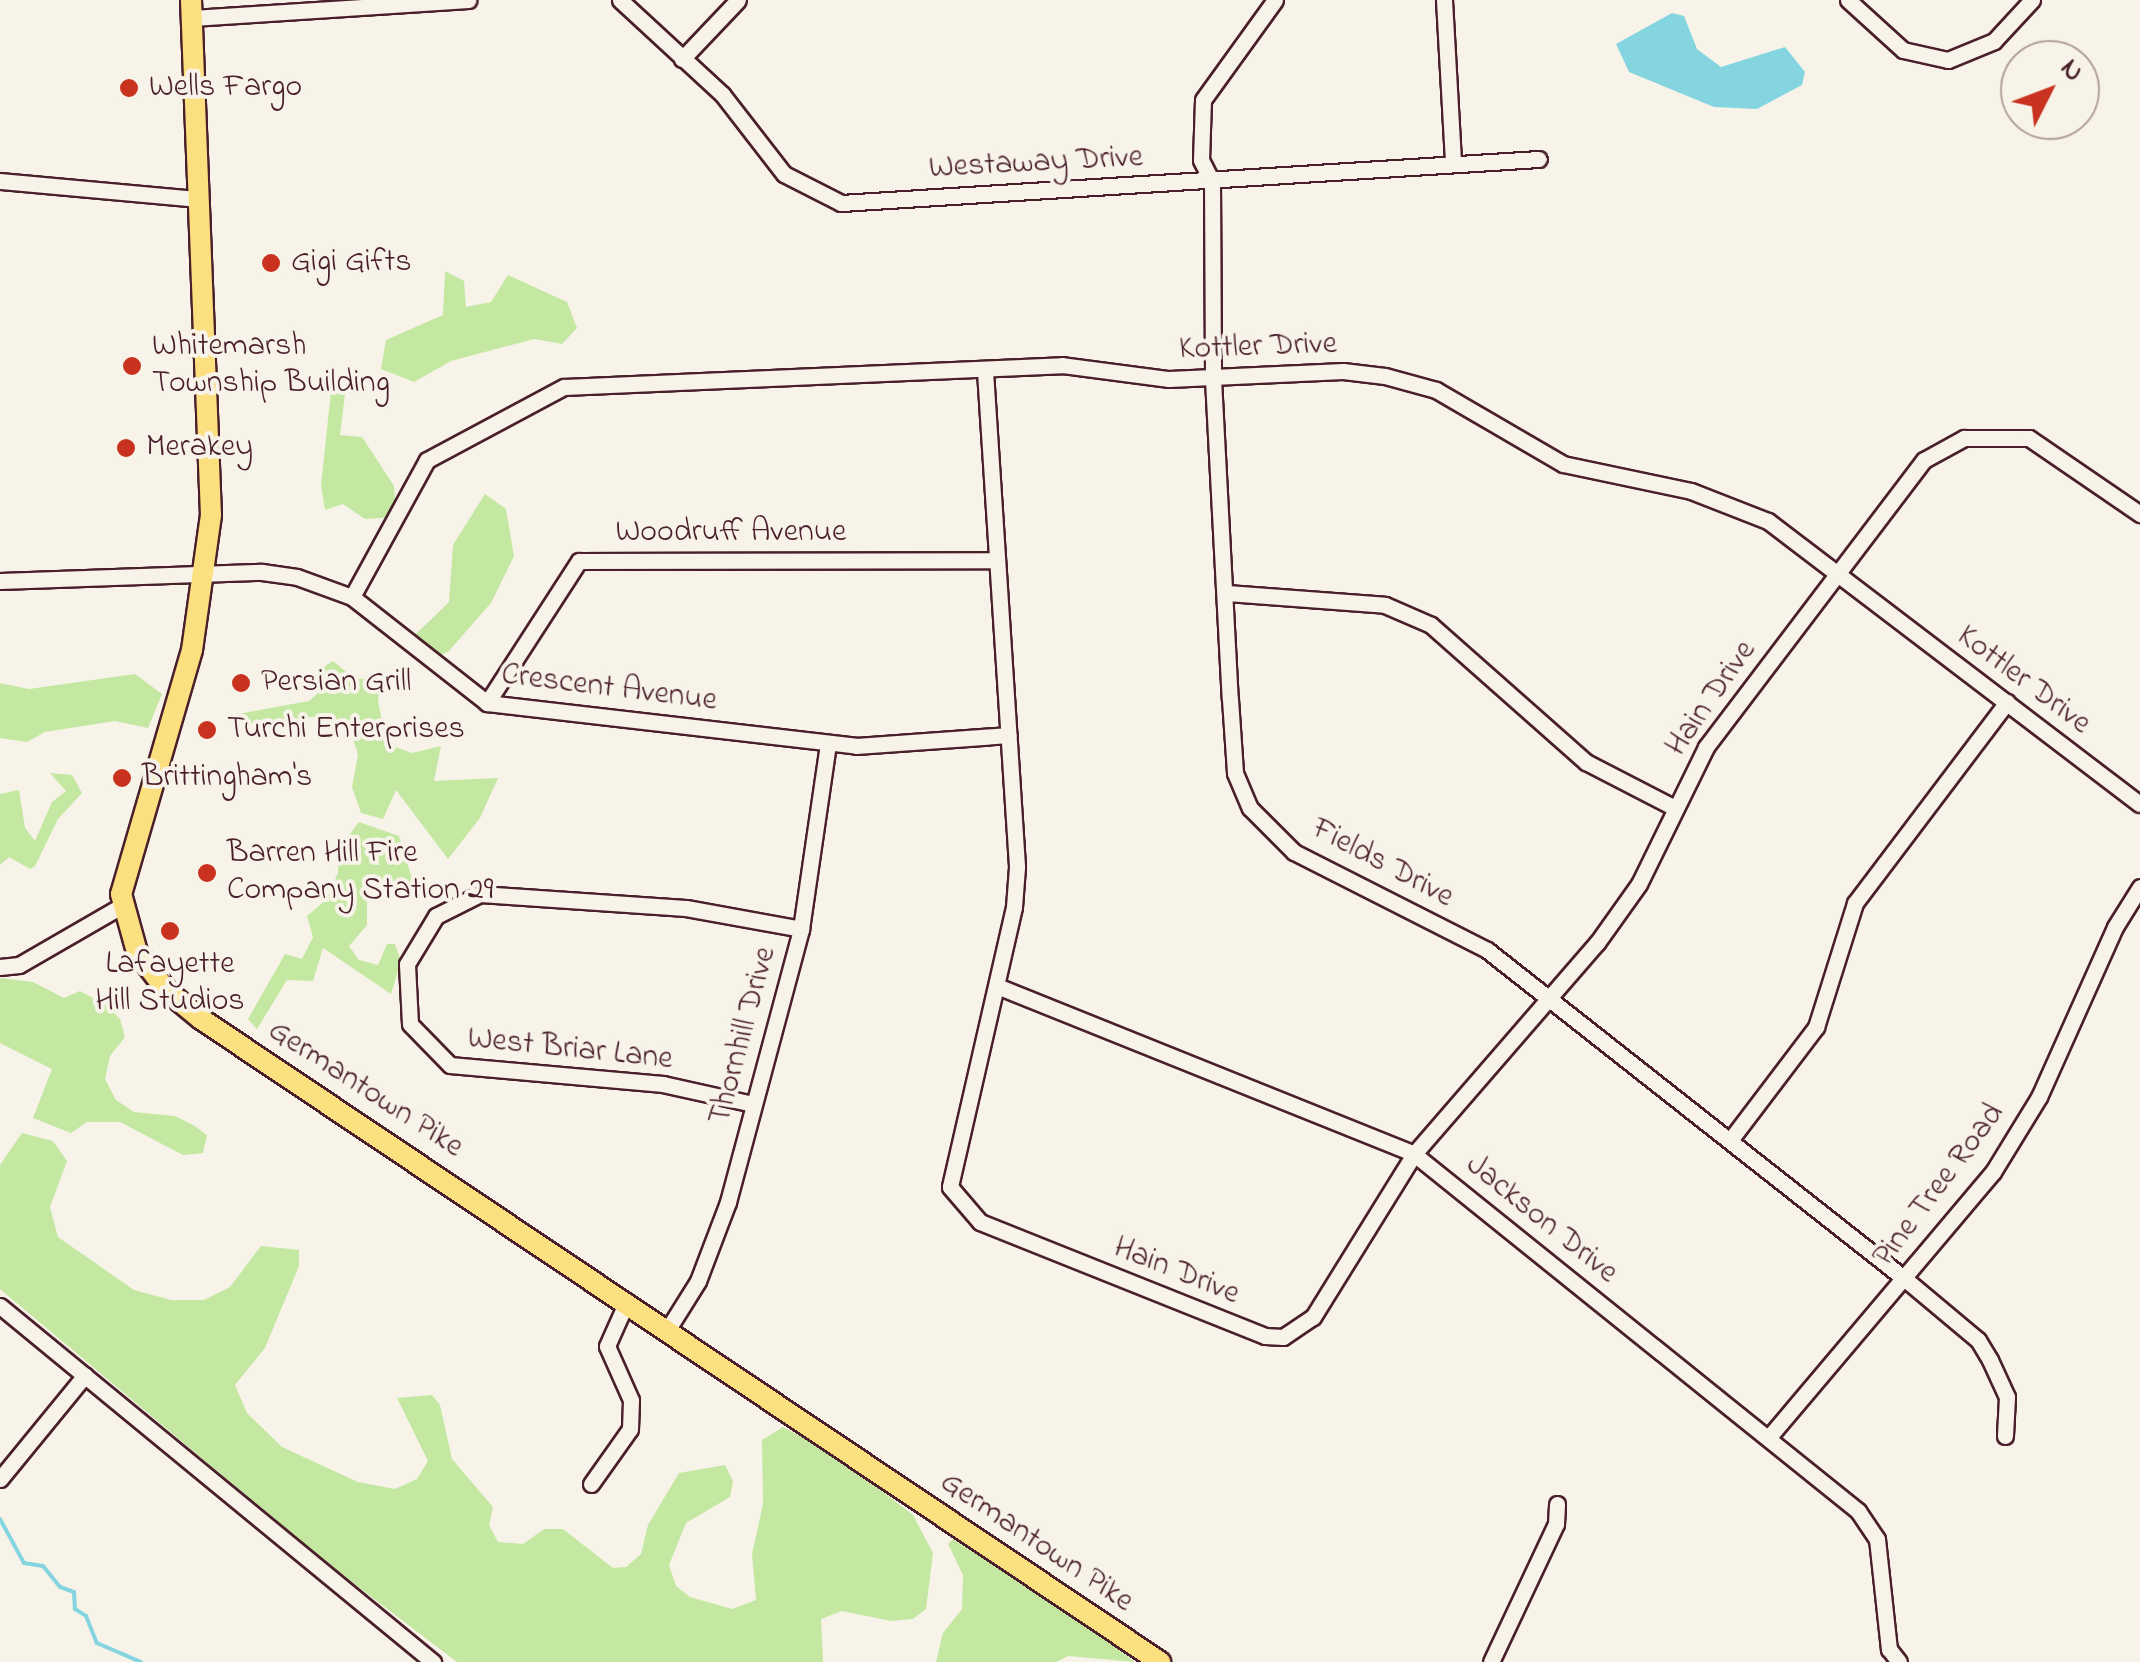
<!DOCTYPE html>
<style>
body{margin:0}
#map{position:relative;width:2140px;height:1662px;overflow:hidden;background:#f7f3e8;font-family:"Indie Flower",sans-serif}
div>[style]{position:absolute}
.green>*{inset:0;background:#c4e8a2}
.water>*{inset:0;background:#85d5e1}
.stream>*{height:4px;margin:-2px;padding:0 2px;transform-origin:2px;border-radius:2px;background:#85d5e1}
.roads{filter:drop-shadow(2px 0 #4a1f2b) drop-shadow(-2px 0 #4a1f2b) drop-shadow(0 2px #4a1f2b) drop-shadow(0 -2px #4a1f2b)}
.minor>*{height:15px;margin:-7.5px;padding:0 7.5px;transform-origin:7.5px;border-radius:7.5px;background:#f7f3e8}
.major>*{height:20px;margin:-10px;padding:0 10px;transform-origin:10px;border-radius:10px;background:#fce080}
.dots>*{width:28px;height:28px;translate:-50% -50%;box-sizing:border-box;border:5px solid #f7f3e8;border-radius:50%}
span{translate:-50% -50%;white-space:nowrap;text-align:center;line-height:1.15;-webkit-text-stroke:8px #f7f3e8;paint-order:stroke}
.poi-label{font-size:32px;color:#4a1f2b}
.left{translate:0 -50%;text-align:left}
.street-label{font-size:32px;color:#4a1f2b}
.north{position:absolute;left:2000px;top:40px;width:100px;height:100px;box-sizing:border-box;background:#f7f3e8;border:2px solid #b29e9c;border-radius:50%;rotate:48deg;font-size:28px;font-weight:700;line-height:40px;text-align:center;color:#4a1f2b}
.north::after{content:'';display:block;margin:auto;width:35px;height:45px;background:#c8321e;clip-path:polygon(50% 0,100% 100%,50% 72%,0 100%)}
</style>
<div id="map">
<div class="green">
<div style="clip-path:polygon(445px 271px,464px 281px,466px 307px,491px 302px,508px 275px,567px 302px,577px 328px,562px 344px,534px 339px,451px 361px,414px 382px,381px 369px,386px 340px,443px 315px)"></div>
<div style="clip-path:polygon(332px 382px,345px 394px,340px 435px,362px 437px,394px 486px,396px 517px,365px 519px,343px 504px,325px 510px,321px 485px)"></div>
<div style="clip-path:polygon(485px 494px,506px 509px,514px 556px,491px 603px,448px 652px,435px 657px,416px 634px,449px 602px,453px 545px)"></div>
<div style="clip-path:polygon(333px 661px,355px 679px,382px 678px,378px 701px,387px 744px,412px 753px,441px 746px,434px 781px,498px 778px,480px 818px,448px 859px,396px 790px,383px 819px,361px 813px,352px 787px,358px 755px,348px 722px,313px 717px,233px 726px,227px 716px,309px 701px,318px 693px,318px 671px)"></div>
<div style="clip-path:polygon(135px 674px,162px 694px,148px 728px,115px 721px,45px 732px,27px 742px,0 738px,0 683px,29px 689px)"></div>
<div style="clip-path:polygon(50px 773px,72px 775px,82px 793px,58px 819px,35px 866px,30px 869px,9px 857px,0 865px,0 794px,19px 790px,25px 828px,35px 841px,52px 802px,66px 791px)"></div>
<div style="clip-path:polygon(359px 822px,399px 836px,414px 885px,426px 896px,417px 902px,374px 879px,367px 896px,367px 925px,349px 946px,359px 960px,378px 965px,387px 944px,395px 944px,401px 961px,391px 994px,323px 948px,313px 981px,287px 980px,257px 1029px,248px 1019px,285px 954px,302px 959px,313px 937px,307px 916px,327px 899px,338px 873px,338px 850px)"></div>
<div style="clip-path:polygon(0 978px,33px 982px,64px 998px,80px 991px,106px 1005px,120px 1019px,125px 1037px,110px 1056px,105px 1079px,116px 1100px,134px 1112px,175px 1116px,193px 1125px,207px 1135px,203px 1153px,183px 1155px,120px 1122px,87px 1122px,71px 1133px,33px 1118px,52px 1069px,0 1043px)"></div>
<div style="clip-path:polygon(22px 1133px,53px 1141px,67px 1161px,50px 1207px,58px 1237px,134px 1290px,171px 1300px,204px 1300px,230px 1287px,261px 1246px,299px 1250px,299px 1266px,265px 1348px,235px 1385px,247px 1413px,282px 1447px,358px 1482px,395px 1489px,417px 1479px,428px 1461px,397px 1398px,432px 1395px,440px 1405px,452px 1459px,493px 1507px,489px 1525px,498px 1542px,523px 1544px,544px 1529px,563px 1529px,613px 1568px,626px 1567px,641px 1554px,648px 1525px,679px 1473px,725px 1465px,733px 1481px,730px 1497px,686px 1523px,669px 1565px,676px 1586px,690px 1597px,732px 1609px,756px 1600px,752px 1554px,763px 1504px,762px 1440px,783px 1427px,832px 1453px,913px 1515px,933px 1553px,926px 1609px,913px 1619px,891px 1621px,842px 1611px,821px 1619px,823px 1662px,457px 1662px,323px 1560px,0 1289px,0 1165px)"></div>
<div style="clip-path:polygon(953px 1539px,1070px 1613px,1135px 1662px,1068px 1656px,1056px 1662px,936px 1662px,943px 1633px,962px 1609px,963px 1575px,948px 1544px)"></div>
</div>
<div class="water">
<div style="clip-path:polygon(1672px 13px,1684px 16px,1697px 49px,1721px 67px,1785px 47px,1805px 72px,1802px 85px,1757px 109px,1714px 107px,1629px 72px,1616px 44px)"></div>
</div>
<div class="stream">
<div style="left:0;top:1519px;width:50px;rotate:61.4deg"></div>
<div style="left:24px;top:1563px;width:19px;rotate:9deg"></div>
<div style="left:43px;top:1566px;width:27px;rotate:51deg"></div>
<div style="left:60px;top:1587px;width:15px;rotate:20deg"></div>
<div style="left:74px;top:1592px;width:17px;rotate:87deg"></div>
<div style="left:75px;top:1609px;width:13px;rotate:32deg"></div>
<div style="left:86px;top:1616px;width:29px;rotate:68deg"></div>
<div style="left:97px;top:1643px;width:48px;rotate:23.4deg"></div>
</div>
<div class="roads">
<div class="minor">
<div style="left:620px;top:0;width:139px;rotate:42.7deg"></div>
<div style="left:722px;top:94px;width:101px;rotate:52.2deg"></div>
<div style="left:784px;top:174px;width:64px;rotate:27deg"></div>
<div style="left:841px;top:203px;width:699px;rotate:-3.61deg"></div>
<div style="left:1275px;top:0;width:123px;rotate:125.8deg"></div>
<div style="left:1203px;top:100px;width:60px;rotate:91.9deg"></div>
<div style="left:1201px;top:160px;width:25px;rotate:63deg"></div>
<div style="left:1212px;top:182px;width:197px;rotate:89.7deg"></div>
<div style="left:1213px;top:379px;width:320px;rotate:87deg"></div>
<div style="left:1230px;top:699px;width:74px;rotate:86.1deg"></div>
<div style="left:1235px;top:773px;width:38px;rotate:67deg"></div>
<div style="left:1250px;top:808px;width:62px;rotate:45deg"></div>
<div style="left:1294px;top:852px;width:216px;rotate:26.9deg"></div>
<div style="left:1487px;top:950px;width:532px;rotate:38.21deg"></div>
<div style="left:1905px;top:1279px;width:95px;rotate:39.9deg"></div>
<div style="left:1978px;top:1340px;width:23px;rotate:59deg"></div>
<div style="left:1990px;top:1360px;width:41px;rotate:65.3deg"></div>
<div style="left:2007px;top:1397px;width:39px;rotate:93deg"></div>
<div style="left:1444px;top:0;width:160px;rotate:86.8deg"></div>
<div style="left:1848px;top:0;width:74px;rotate:42.3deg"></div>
<div style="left:1903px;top:50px;width:46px;rotate:12.5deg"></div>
<div style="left:1948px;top:60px;width:50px;rotate:-22.4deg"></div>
<div style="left:1994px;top:41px;width:56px;rotate:-47.2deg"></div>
<div style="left:192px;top:18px;width:277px;rotate:-3.7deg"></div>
<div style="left:682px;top:59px;width:81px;rotate:-46.5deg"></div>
<div style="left:0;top:181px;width:198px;rotate:5.2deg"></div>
<div style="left:985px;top:371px;width:497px;rotate:86.3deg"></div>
<div style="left:1017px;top:867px;width:40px;rotate:94.3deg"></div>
<div style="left:1014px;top:907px;width:287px;rotate:102.9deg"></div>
<div style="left:950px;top:1187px;width:46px;rotate:49.4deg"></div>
<div style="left:980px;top:1222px;width:307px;rotate:21.8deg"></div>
<div style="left:1265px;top:1336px;width:18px;rotate:3deg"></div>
<div style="left:1283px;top:1337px;width:36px;rotate:-34deg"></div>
<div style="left:1313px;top:1317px;width:192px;rotate:-58.2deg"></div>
<div style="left:1414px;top:1154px;width:279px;rotate:-49.1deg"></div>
<div style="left:1597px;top:943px;width:72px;rotate:-54.6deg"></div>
<div style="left:1639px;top:884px;width:153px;rotate:-63.9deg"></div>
<div style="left:1706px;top:747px;width:360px;rotate:-52.8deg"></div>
<div style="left:1924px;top:460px;width:46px;rotate:-28.8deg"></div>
<div style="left:1964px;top:438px;width:65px"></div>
<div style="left:2029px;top:438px;width:135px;rotate:34.4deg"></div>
<div style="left:0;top:581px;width:262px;rotate:-2deg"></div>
<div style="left:262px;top:572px;width:35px;rotate:8deg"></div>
<div style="left:297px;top:577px;width:59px;rotate:20deg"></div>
<div style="left:352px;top:597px;width:172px;rotate:38.1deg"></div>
<div style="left:487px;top:703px;width:371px;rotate:6.6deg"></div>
<div style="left:856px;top:746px;width:153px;rotate:-4.1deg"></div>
<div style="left:1227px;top:593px;width:158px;rotate:4.3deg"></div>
<div style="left:1385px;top:605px;width:50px;rotate:23.5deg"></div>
<div style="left:1431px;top:625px;width:207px;rotate:41.5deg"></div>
<div style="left:1586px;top:762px;width:100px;rotate:27.3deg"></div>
<div style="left:352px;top:597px;width:156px;rotate:-61.3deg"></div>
<div style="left:427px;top:460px;width:155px;rotate:-28.1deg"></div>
<div style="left:564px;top:387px;width:498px;rotate:-2.5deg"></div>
<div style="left:1062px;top:365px;width:108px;rotate:7.5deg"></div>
<div style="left:1169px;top:379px;width:174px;rotate:-2.6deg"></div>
<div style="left:1343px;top:371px;width:42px;rotate:6.8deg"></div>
<div style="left:1385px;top:376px;width:53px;rotate:15.4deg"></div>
<div style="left:1436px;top:390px;width:147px;rotate:30.2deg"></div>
<div style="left:1563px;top:464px;width:131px;rotate:11.9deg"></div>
<div style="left:1691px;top:491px;width:83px;rotate:21.3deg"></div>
<div style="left:1768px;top:521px;width:467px;rotate:37.3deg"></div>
<div style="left:487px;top:703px;width:169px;rotate:-57.1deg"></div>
<div style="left:579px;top:561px;width:413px;rotate:-0.1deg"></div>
<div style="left:0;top:967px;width:19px;rotate:-6deg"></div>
<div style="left:19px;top:965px;width:118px;rotate:-30deg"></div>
<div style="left:997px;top:986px;width:450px;rotate:21.9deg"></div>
<div style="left:1414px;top:1154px;width:570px;rotate:38.8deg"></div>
<div style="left:1858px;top:1511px;width:34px;rotate:56deg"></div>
<div style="left:1877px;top:1539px;width:111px;rotate:83.8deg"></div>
<div style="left:1889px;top:1649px;width:16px;rotate:52deg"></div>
<div style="left:753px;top:1104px;width:92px;rotate:-167.5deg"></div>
<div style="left:663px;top:1084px;width:214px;rotate:-174.9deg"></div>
<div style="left:450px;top:1065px;width:57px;rotate:-134.3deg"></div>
<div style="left:410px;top:1024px;width:60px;rotate:-92.9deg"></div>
<div style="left:407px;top:964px;width:56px;rotate:-58.9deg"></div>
<div style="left:436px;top:916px;width:49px;rotate:-26.6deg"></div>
<div style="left:480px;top:894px;width:206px;rotate:3.9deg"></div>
<div style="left:686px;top:908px;width:117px;rotate:10.3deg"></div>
<div style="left:1731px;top:1139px;width:141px;rotate:-52.8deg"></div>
<div style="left:1816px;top:1027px;width:130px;rotate:-72.5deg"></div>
<div style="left:1855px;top:903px;width:252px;rotate:-52.9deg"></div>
<div style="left:0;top:1306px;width:561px;rotate:39.43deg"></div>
<div style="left:668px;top:1329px;width:57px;rotate:-58deg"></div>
<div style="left:698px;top:1281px;width:85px;rotate:-69.2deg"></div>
<div style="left:728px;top:1202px;width:283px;rotate:-75deg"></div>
<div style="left:801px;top:929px;width:187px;rotate:-81.7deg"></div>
<div style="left:1769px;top:1437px;width:347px;rotate:-49.8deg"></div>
<div style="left:1993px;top:1172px;width:88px;rotate:-58.5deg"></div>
<div style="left:2039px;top:1097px;width:186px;rotate:-65.9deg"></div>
<div style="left:2115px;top:927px;width:47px;rotate:-58deg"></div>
<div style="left:0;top:1479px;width:134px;rotate:-50.7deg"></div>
<div style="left:591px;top:1484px;width:67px;rotate:-54.7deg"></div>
<div style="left:630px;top:1429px;width:29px;rotate:-88deg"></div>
<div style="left:631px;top:1400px;width:59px;rotate:-114deg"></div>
<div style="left:607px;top:1346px;width:49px;rotate:-66deg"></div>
<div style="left:1491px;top:1662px;width:153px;rotate:-64.8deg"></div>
<div style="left:1556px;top:1524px;width:20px;rotate:-87deg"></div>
</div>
<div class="major">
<div style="left:191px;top:0;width:515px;rotate:87.78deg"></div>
<div style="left:211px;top:515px;width:136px;rotate:98deg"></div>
<div style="left:192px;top:650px;width:254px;rotate:106.2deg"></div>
<div style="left:121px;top:894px;width:60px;rotate:74.6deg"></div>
<div style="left:137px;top:952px;width:49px;rotate:52.4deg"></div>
<div style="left:167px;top:991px;width:44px;rotate:39.5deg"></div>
<div style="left:201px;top:1019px;width:1155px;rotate:33.84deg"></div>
</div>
</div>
<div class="dots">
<div style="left:129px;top:88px;background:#c8321e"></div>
<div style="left:271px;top:263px;background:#c8321e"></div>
<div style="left:132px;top:366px;background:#c8321e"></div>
<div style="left:126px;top:448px;background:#c8321e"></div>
<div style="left:241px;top:683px;background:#c8321e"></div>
<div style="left:207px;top:730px;background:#c8321e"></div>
<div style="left:122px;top:778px;background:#c8321e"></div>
<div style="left:207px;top:873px;background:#c8321e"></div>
<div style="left:170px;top:931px;background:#c8321e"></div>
</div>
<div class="poi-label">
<span class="left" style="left:149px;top:88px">Wells Fargo</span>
<span class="left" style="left:291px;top:263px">Gigi Gifts</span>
<span class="left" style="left:152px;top:366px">Whitemarsh<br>Township Building</span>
<span class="left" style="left:146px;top:448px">Merakey</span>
<span class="left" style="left:261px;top:683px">Persian Grill</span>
<span class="left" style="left:227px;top:730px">Turchi Enterprises</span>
<span class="left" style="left:142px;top:778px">Brittingham's</span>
<span class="left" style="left:227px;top:873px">Barren Hill Fire<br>Company Station 29</span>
<span style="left:170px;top:984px">Lafayette<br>Hill Studios</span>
</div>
<div class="street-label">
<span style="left:1036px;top:164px;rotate:-3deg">Westaway Drive</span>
<span style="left:1258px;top:348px;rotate:-2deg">Kottler Drive</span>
<span style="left:731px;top:533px">Woodruff Avenue</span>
<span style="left:2023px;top:681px;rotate:37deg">Kottler Drive</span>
<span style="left:609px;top:689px;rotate:7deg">Crescent Avenue</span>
<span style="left:1712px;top:699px;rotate:-55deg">Hain Drive</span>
<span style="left:1382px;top:864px;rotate:28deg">Fields Drive</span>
<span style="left:744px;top:1036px;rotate:-75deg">Thornhill Drive</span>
<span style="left:570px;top:1050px;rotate:6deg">West Briar Lane</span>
<span style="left:365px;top:1090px;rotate:33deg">Germantown Pike</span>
<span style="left:1940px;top:1186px;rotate:-53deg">Pine Tree Road</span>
<span style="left:1541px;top:1220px;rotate:39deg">Jackson Drive</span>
<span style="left:1176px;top:1272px;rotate:22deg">Hain Drive</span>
<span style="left:1036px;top:1543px;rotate:34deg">Germantown Pike</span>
</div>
<div class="north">N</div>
</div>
